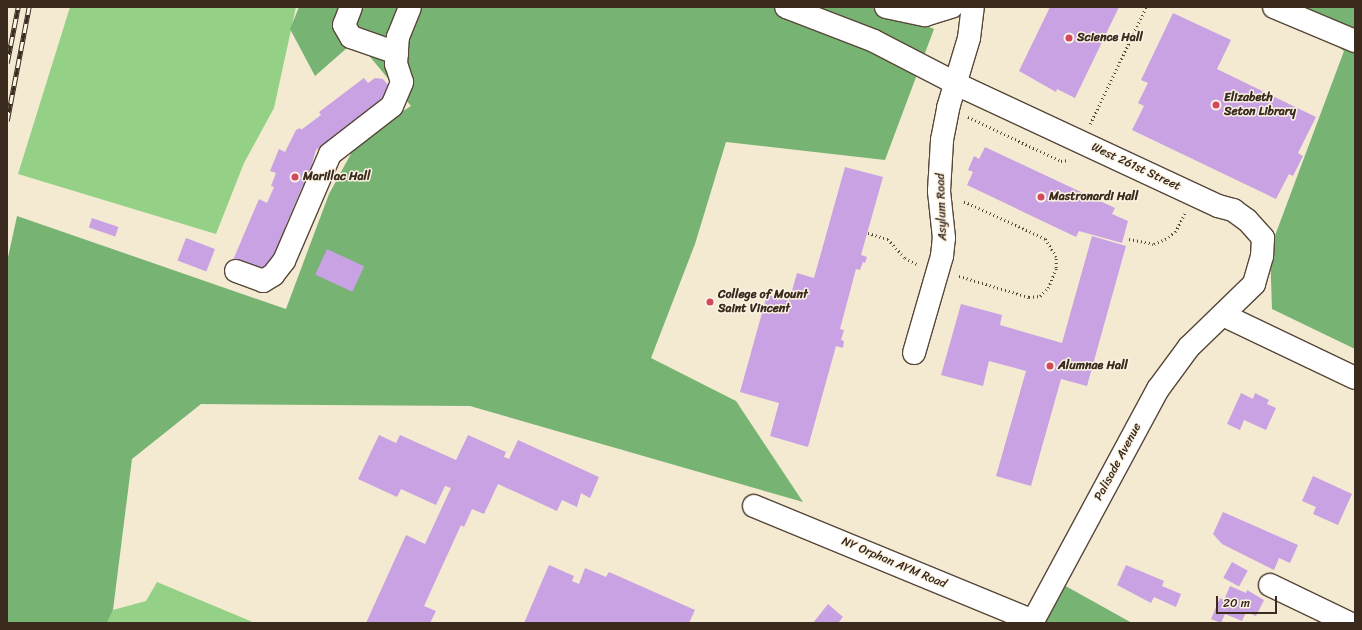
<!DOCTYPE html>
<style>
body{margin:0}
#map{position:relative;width:1362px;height:630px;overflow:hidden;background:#f4ead1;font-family:Sriracha,sans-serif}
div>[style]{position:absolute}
.green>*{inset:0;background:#94d186}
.forest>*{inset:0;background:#77b373}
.building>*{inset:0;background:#c9a2e4;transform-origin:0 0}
.path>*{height:2.5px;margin-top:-1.25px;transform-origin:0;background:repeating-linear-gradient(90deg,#574739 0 1px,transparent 0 4px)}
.roads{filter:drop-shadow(1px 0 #574739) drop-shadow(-1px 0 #574739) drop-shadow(0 1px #574739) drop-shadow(0 -1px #574739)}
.minor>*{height:22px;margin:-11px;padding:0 11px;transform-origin:11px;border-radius:11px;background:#fff}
.rail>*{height:4.5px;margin-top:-2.25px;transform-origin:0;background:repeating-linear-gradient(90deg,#fcf5e5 0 9px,#3b2a1e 0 18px);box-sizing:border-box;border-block:1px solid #3b2a1e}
.dots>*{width:11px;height:11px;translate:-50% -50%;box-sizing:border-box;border:2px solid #fcf5e5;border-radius:50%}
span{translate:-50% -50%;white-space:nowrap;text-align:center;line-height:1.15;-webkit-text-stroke:3px #fcf5e5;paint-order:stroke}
.poi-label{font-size:12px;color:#3b2a1e;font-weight:700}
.left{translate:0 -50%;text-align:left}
.street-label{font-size:12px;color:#3b2a1e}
.frame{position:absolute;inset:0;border:8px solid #3b2a1e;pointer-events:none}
.scale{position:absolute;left:1216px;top:596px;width:61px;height:18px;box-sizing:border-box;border:2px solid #3b2a1e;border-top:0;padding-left:5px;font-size:12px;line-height:14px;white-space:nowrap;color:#3b2a1e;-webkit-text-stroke:3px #fcf5e5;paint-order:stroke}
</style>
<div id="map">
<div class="green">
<div style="clip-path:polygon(70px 7px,296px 7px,274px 108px,244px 163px,216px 234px,18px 174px)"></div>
<div style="clip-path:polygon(157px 582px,255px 623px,107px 623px,113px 610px,146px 601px)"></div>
</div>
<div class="forest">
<div style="clip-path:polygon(299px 7px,877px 7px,934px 29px,885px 160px,726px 142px,695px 244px,651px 358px,736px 401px,803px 502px,470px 406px,201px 404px,132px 459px,113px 610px,107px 623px,7px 623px,7px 262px,17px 216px,286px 309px,329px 194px,359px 139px,411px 106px,356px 40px,315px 76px,290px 29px)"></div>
<div style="clip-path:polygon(1289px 7px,1355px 7px,1355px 349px,1272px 309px,1270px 249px,1344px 51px,1287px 12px)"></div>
<div style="clip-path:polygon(1062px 584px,1132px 623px,1032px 623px)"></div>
</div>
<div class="building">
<div style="clip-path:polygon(1050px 7px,1119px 7px,1075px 98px,1057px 89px,1056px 92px,1019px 71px)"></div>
<div style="clip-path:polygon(1173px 13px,1231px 40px,1217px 69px,1316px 117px,1298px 153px,1303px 156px,1293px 176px,1289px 174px,1276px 199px,1132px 130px,1144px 106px,1138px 103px,1148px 83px,1141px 80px)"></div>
<div style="clip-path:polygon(364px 78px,368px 83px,375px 78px,383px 79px,388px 85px,388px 93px,380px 100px,385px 105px,316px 150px,312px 164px,319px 167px,310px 188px,303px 185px,285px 227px,288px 229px,266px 274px,233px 260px,259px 199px,267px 203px,274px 187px,271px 186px,276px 173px,270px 171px,279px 149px,285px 152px,296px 130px,300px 128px,301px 130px,321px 115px,319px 112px)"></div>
<div style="clip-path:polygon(985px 147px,1115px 208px,1112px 214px,1128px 221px,1122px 243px,1079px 231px,1076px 237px,967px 185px,973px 172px,968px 170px,974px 156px,979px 159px)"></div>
<div style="clip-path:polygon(845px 167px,883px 177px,861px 255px,867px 257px,865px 263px,863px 262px,860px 270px,856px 269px,840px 329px,844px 330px,841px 340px,844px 341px,843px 348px,836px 346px,808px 447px,770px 436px,779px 403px,740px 392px,767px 295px,789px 301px,797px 273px,814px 278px)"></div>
<div style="left:92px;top:218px;width:28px;height:10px;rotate:19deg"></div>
<div style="clip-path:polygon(1092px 236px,1126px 246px,1087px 386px,1061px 379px,1031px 486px,996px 476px,1026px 371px,989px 361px,983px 386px,941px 375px,961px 304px,1002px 315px,1000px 325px,1062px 343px)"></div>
<div style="left:186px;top:238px;width:31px;height:24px;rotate:21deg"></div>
<div style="left:327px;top:249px;width:41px;height:28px;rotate:25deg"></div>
<div style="clip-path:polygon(1241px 393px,1253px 399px,1255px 393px,1269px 400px,1267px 404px,1276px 408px,1266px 430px,1244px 420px,1240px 430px,1227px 424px)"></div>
<div style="clip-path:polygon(379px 435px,396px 443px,400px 435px,456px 460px,468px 435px,506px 452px,504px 457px,509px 459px,518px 440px,599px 477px,590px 498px,581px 493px,577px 507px,562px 500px,557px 511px,498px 484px,484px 514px,472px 509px,464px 527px,461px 525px,424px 606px,436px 611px,430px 623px,366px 623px,406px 535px,425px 544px,451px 488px,445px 486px,436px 505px,401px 489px,397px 497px,358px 479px)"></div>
<div style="clip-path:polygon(1313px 476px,1352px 494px,1338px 525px,1313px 514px,1316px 507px,1302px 501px)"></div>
<div style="clip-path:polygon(1223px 512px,1298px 545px,1290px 563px,1279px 558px,1274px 570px,1222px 544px,1213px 534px)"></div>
<div style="left:1232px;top:562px;width:18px;height:18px;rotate:29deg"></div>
<div style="clip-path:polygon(549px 565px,574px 576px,572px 581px,579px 584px,585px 568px,606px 577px,609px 572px,695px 610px,689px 623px,524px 623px)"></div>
<div style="clip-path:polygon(1126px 565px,1164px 581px,1162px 586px,1181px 594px,1176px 607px,1154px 597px,1151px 603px,1117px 585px)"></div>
<div style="clip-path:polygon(1230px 586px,1246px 593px,1247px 590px,1264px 600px,1256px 616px,1246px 612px,1242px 621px,1225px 614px,1221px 623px,1211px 619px,1220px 598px,1224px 600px)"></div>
<div style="clip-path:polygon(828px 604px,843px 617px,838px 623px,813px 623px)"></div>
</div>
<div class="path">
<div style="left:968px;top:117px;width:103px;rotate:25.3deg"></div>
<div style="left:1061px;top:161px;width:8px;rotate:-7deg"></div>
<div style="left:1090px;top:124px;width:130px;rotate:-64.4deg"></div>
<div style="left:868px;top:233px;width:21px;rotate:17deg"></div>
<div style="left:888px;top:239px;width:25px;rotate:48deg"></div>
<div style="left:905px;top:258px;width:13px;rotate:27deg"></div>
<div style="left:1129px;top:239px;width:25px;rotate:11deg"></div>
<div style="left:1154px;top:244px;width:12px;rotate:-24deg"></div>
<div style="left:1165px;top:239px;width:12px;rotate:-35deg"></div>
<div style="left:1175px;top:232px;width:21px;rotate:-62deg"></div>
<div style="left:959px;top:276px;width:73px;rotate:16.7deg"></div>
<div style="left:1029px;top:297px;width:11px;rotate:-5deg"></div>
<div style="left:1040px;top:296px;width:11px;rotate:-45deg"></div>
<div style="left:1048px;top:288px;width:22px;rotate:-68deg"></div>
<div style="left:1056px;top:268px;width:11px;rotate:-90deg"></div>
<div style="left:1056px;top:257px;width:21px;rotate:-121deg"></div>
<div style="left:1045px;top:239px;width:91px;rotate:-155.4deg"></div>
</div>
<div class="roads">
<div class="minor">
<div style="left:351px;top:7px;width:19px;rotate:111deg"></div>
<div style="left:344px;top:25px;width:14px;rotate:60deg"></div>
<div style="left:351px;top:37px;width:49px;rotate:19.2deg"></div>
<div style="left:786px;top:7px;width:94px;rotate:21.1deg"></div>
<div style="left:874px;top:41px;width:105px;rotate:27.3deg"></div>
<div style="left:967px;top:89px;width:277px;rotate:25deg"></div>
<div style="left:1218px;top:206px;width:16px;rotate:15deg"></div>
<div style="left:1233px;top:210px;width:17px;rotate:36deg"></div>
<div style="left:1247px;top:220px;width:24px;rotate:48deg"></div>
<div style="left:1263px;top:238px;width:18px;rotate:93deg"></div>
<div style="left:1262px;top:256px;width:29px;rotate:106deg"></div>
<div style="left:1254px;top:284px;width:91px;rotate:135.9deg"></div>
<div style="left:1189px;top:347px;width:52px;rotate:126.4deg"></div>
<div style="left:1158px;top:389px;width:266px;rotate:118.3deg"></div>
<div style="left:886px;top:7px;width:40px;rotate:12deg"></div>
<div style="left:925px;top:15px;width:28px;rotate:-17deg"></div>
<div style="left:1274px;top:7px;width:88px;rotate:22.8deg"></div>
<div style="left:236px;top:271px;width:29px;rotate:20deg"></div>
<div style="left:263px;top:281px;width:12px;rotate:-31deg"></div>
<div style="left:273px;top:275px;width:18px;rotate:-52deg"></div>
<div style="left:284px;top:261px;width:116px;rotate:-66.7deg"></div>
<div style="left:330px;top:154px;width:78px;rotate:-37.7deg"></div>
<div style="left:392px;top:106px;width:26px;rotate:-67deg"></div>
<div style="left:402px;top:82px;width:19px;rotate:-108deg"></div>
<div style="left:396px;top:64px;width:27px;rotate:-86deg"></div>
<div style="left:398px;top:37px;width:32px;rotate:-68deg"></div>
<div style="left:1223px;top:315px;width:146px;rotate:25.5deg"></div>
<div style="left:914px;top:353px;width:101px;rotate:-73.9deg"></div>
<div style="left:942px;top:256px;width:18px;rotate:-84deg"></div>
<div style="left:944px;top:238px;width:47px;rotate:-96.1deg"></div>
<div style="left:939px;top:191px;width:51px;rotate:-86.6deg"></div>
<div style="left:942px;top:140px;width:33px;rotate:-79deg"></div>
<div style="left:948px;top:108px;width:73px;rotate:-73.3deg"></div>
<div style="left:969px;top:38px;width:31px;rotate:-83deg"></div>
<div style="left:754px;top:506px;width:302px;rotate:22.4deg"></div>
<div style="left:1270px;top:585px;width:88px;rotate:25.7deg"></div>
</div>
</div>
<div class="rail">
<div style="left:7px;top:63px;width:57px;rotate:-78.9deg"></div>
<div style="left:7px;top:121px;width:116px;rotate:-79.1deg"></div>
</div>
<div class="dots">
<div style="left:1069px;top:38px;background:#d1495b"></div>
<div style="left:1216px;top:105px;background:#d1495b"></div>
<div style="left:295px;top:177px;background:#d1495b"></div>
<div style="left:1041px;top:197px;background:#d1495b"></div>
<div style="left:710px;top:302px;background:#d1495b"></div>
<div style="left:1050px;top:366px;background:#d1495b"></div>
</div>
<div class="poi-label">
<span class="left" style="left:1077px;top:38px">Science Hall</span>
<span class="left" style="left:1224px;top:105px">Elizabeth<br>Seton Library</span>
<span class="left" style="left:303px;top:177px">Marillac Hall</span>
<span class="left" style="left:1049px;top:197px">Mastronardi Hall</span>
<span class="left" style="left:718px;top:302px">College of Mount<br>Saint Vincent</span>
<span class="left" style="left:1058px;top:366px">Alumnae Hall</span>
</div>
<div class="street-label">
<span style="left:1136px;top:167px;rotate:25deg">West 261st Street</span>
<span style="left:942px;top:207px;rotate:-92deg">Asylum Road</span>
<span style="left:1118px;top:462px;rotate:-62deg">Palisade Avenue</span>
<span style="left:894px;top:563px;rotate:23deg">NY Orphan AYM Road</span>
</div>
<div class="frame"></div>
<div class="scale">20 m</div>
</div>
